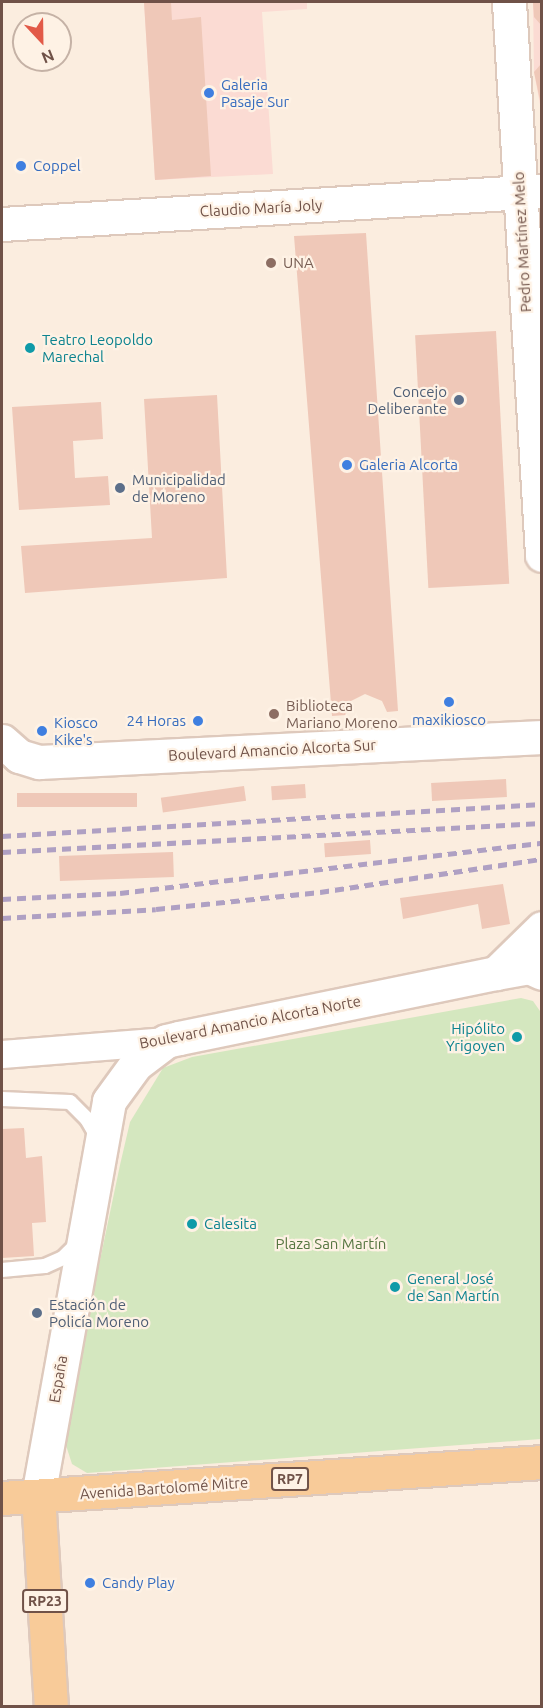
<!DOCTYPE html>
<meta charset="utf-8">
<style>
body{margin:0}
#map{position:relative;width:543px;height:1708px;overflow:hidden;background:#fbeddf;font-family:Ubuntu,sans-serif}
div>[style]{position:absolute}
.commercial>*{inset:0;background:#fbdbd3}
.green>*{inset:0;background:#d4e7bf}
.building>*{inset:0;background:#efc8b8;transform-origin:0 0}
.roads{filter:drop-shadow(2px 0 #dec9bc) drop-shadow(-2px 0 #dec9bc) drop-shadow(0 2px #dec9bc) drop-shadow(0 -2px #dec9bc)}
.lane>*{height:14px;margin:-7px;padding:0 7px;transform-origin:7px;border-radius:7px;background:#fff}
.street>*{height:27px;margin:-13.5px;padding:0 13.5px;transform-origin:13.5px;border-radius:13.5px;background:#fff}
.secondary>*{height:33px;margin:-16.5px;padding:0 16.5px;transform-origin:16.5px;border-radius:16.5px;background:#fff}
.primary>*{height:33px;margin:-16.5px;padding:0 16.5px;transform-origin:16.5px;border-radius:16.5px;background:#f8cb99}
.rail>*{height:4.5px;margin-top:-2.25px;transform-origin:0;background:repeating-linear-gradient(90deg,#afa0c3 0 9px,transparent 0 15px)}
.dots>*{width:16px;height:16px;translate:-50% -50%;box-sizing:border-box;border:3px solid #fef2e5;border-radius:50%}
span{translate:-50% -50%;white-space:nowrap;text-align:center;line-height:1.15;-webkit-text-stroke:4.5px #fef2e5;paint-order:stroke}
.shield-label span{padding:2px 4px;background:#fef2e5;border:2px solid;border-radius:4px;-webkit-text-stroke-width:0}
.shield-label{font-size:14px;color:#705248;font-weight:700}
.shop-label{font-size:15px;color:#366cbe}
.left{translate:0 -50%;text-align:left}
.right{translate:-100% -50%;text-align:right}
.street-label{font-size:15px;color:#705248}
.education-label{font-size:15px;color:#785e54}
.culture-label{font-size:15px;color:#0d838f}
.service-label{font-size:15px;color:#4e5e75}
.park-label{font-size:15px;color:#567641}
.frame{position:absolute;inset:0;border:3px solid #705248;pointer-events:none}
.north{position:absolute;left:12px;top:12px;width:60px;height:60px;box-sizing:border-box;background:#fef2e5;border:2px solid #c5b2a6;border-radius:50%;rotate:158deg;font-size:16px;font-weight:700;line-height:24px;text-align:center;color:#705248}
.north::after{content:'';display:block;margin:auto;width:21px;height:27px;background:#e25a48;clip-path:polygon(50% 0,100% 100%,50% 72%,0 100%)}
</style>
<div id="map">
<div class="commercial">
<div style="clip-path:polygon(144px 2px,307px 2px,307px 9px,262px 12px,273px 174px,155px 180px)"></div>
<div style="clip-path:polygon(533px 2px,541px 2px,541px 110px,534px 72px)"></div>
</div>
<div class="green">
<div style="clip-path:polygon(521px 998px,533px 1001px,542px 1014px,541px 1439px,87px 1473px,72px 1464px,63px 1436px,120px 1165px,130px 1122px,163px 1068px,192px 1057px)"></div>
</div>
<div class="building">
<div style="clip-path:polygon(144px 2px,171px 2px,172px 20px,201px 17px,211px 176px,155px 180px)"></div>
<div style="clip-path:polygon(533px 2px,542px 2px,542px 26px,534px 17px)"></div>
<div style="clip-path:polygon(542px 63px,542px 110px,534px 72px)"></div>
<div style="clip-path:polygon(366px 233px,398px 711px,387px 712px,382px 701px,365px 694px,349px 702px,346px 715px,332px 716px,294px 236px)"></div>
<div style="left:496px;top:331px;width:253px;height:81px;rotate:87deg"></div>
<div style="clip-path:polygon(217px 395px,227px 578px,25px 593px,21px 546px,152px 538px,144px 399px)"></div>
<div style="clip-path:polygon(101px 402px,103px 439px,73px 441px,75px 478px,108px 476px,110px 505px,19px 510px,12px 407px)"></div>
<div style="left:506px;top:779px;width:18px;height:75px;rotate:87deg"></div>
<div style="left:305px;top:784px;width:14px;height:34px;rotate:86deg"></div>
<div style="left:244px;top:786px;width:15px;height:84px;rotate:82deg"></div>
<div style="left:137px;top:793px;width:14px;height:120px;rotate:90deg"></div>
<div style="left:370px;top:840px;width:14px;height:46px;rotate:86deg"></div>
<div style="left:173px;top:852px;width:25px;height:114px;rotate:88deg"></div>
<div style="clip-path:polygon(503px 884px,510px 924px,482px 929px,478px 904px,403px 919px,400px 898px)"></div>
<div style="clip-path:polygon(24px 1128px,26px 1158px,42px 1156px,46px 1222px,32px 1223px,34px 1256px,2px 1258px,2px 1129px)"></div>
</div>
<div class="roads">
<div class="lane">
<div style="left:2px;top:1099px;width:68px;rotate:2.5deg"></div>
<div style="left:70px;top:1102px;width:24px;rotate:45deg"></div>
<div style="left:87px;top:1119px;width:22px;rotate:60deg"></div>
<div style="left:2px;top:1270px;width:43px;rotate:-5.3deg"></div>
<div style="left:45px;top:1266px;width:20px;rotate:-24deg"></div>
<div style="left:63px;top:1258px;width:20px;rotate:-45deg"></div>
</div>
<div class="street">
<div style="left:2px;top:1054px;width:165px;rotate:-4.5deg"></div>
</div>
<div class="secondary">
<div style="left:509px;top:2px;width:554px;rotate:86.58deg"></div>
<div style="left:2px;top:224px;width:541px;rotate:-3.5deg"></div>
<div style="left:2px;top:741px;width:23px;rotate:41deg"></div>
<div style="left:19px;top:756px;width:21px;rotate:17deg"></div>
<div style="left:39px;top:762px;width:504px;rotate:-2.85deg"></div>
<div style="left:496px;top:973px;width:64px;rotate:-44.4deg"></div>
<div style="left:38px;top:1496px;width:401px;rotate:-79.8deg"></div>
<div style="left:109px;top:1101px;width:46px;rotate:-53.9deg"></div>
<div style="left:136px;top:1064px;width:38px;rotate:-37deg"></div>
<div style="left:166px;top:1041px;width:13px;rotate:-13deg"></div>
<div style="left:179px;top:1038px;width:324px;rotate:-11.6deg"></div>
<div style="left:496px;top:973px;width:34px;rotate:-10deg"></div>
<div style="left:529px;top:967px;width:14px;rotate:25deg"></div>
</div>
<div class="primary">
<div style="left:38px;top:1496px;width:210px;rotate:86.5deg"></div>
<div style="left:2px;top:1498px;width:541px;rotate:-3.81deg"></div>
</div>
</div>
<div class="rail">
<div style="left:2px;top:836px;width:541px;rotate:-3.39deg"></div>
<div style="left:2px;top:852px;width:541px;rotate:-3.07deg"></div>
<div style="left:2px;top:899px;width:118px;rotate:-2.9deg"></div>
<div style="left:120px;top:893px;width:425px;rotate:-6.8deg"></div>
<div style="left:2px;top:918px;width:154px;rotate:-3.3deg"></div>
<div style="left:156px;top:909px;width:165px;rotate:-5.9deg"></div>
<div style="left:320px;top:892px;width:224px;rotate:-8.5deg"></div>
</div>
<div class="dots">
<div style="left:209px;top:93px;background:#3f7fe0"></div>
<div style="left:21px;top:166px;background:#3f7fe0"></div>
<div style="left:271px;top:263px;background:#8d6e63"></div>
<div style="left:30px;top:348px;background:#0f9aa8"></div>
<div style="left:459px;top:400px;background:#5c6f8a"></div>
<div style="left:347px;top:465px;background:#3f7fe0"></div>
<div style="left:120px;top:488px;background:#5c6f8a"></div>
<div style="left:449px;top:702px;background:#3f7fe0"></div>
<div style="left:274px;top:714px;background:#8d6e63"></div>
<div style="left:198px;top:721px;background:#3f7fe0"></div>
<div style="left:42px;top:731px;background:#3f7fe0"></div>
<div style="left:517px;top:1037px;background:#0f9aa8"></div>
<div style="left:192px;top:1224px;background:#0f9aa8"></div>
<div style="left:395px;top:1287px;background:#0f9aa8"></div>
<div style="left:37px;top:1313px;background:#5c6f8a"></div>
<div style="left:90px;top:1583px;background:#3f7fe0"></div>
</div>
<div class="shield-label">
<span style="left:290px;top:1479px">RP7</span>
<span style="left:45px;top:1601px">RP23</span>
</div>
<div class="shop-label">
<span class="left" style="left:221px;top:93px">Galeria<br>Pasaje Sur</span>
<span class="left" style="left:33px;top:166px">Coppel</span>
<span class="left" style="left:359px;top:465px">Galeria Alcorta</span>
<span style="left:449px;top:720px">maxikiosco</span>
<span class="right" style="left:186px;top:721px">24 Horas</span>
<span class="left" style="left:54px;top:731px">Kiosco<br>Kike's</span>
<span class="left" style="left:102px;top:1583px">Candy Play</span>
</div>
<div class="street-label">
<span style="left:261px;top:208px;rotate:-3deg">Claudio María Joly</span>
<span style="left:522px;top:242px;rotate:-93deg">Pedro Martínez Melo</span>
<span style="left:272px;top:750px;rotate:-3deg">Boulevard Amancio Alcorta Sur</span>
<span style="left:250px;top:1022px;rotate:-11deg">Boulevard Amancio Alcorta Norte</span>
<span style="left:58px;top:1379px;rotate:-80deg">España</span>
<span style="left:164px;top:1488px;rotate:-4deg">Avenida Bartolomé Mitre</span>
</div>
<div class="education-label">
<span class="left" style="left:283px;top:263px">UNA</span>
<span class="left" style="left:286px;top:714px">Biblioteca<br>Mariano Moreno</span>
</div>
<div class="culture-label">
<span class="left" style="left:42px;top:348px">Teatro Leopoldo<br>Marechal</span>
<span class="right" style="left:505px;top:1037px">Hipólito<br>Yrigoyen</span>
<span class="left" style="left:204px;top:1224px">Calesita</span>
<span class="left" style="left:407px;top:1287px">General José<br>de San Martín</span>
</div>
<div class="service-label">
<span class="right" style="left:447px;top:400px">Concejo<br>Deliberante</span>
<span class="left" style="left:132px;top:488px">Municipalidad<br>de Moreno</span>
<span class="left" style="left:49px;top:1313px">Estación de<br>Policía Moreno</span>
</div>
<div class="park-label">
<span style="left:331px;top:1244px">Plaza San Martín</span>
</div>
<div class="frame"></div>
<div class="north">N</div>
</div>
